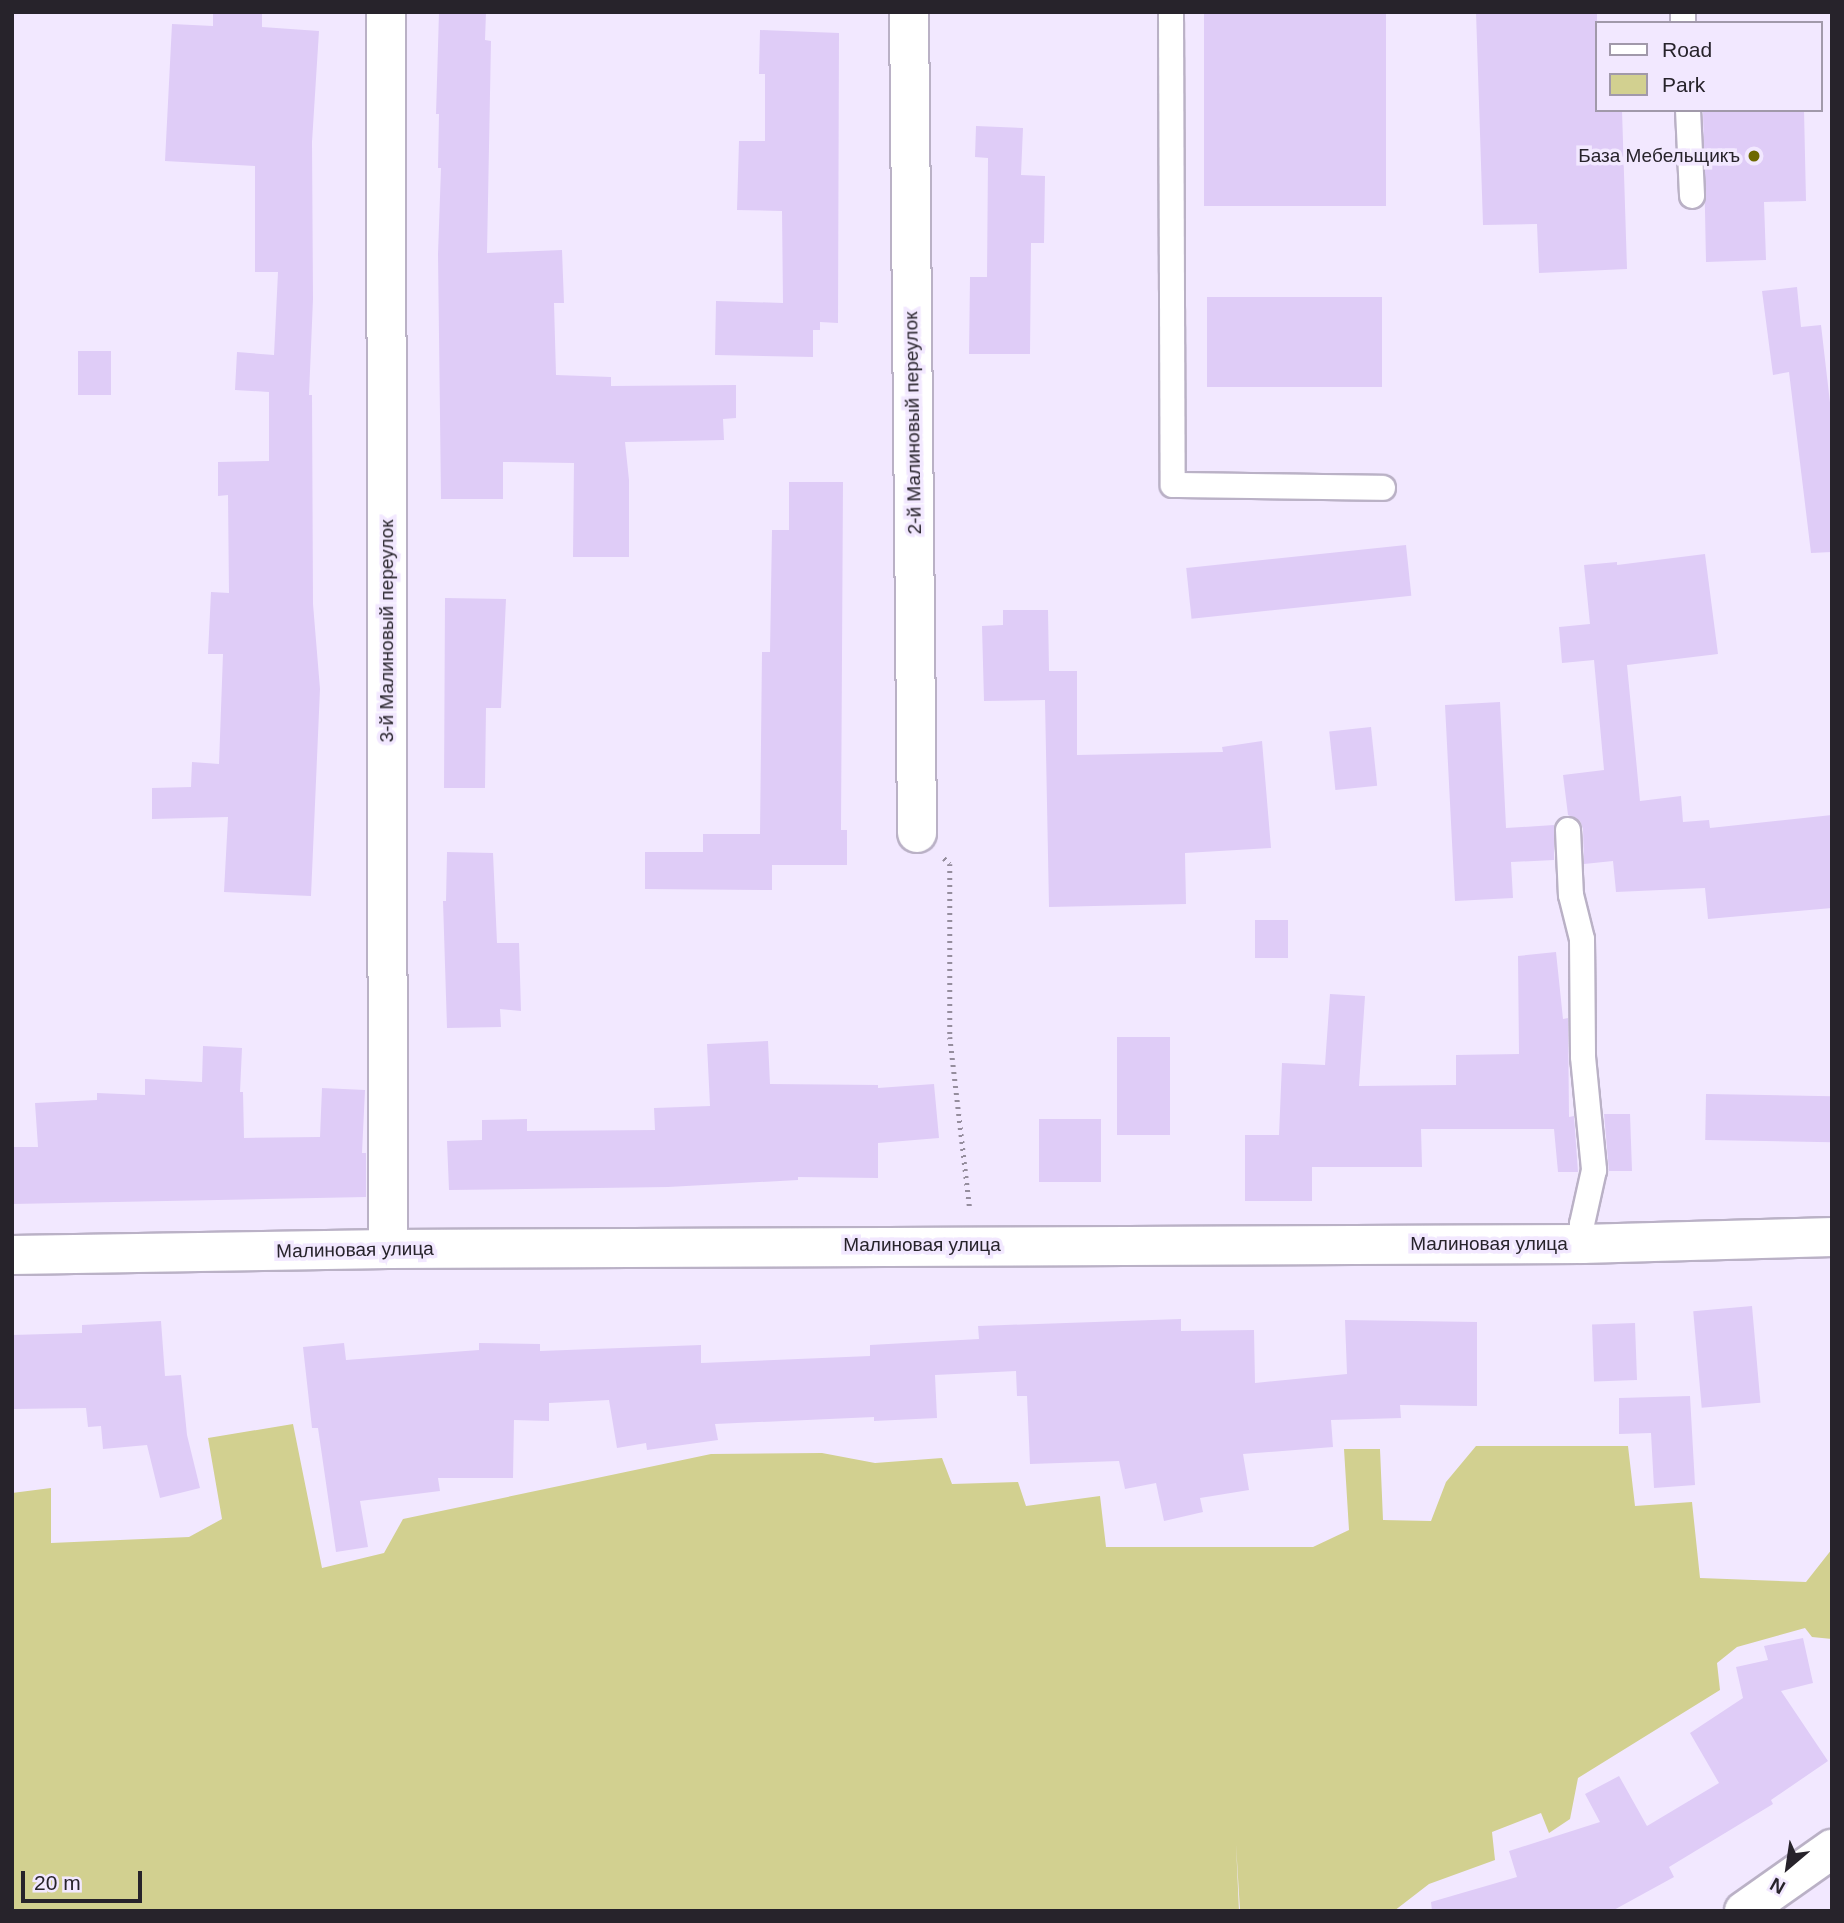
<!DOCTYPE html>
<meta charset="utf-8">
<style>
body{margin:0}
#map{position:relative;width:1844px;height:1923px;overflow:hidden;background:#f2e8ff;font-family:Helvetica,sans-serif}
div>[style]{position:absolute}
.green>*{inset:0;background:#d2d090}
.building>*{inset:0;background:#dfccf7;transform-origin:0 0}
.path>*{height:4.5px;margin-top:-2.25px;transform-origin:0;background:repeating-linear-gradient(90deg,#958d9d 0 2px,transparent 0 7px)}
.roads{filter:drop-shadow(2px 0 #bab1c6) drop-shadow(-2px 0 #bab1c6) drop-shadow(0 2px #bab1c6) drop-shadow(0 -2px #bab1c6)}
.lane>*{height:24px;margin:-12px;padding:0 12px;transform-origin:12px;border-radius:12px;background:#fff}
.street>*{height:38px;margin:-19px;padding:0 19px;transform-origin:19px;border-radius:19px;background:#fff}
.dots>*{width:19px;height:19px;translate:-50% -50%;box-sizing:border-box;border:4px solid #f2e8ff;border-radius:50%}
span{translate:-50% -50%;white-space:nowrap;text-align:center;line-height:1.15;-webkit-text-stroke:7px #f2e8ff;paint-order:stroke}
.poi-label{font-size:19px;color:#27232b}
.right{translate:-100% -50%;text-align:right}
.street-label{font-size:19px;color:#27232b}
.frame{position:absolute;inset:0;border:14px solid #27232b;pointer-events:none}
.legend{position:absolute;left:1595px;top:21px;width:228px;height:91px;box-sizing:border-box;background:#f2e8ff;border:2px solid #a199aa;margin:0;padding:9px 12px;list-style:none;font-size:21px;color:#27232b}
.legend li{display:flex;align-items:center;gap:14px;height:35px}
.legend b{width:35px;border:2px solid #a199aa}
.north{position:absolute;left:1753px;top:1832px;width:70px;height:70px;-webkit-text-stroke:5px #f2e8ff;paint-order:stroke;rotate:209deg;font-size:19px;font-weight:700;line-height:28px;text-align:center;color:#27232b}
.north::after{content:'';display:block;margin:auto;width:24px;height:32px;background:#27232b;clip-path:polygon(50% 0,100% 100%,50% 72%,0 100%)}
.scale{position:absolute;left:21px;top:1871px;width:121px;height:32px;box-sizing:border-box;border:4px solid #27232b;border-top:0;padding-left:9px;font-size:21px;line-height:24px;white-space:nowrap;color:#27232b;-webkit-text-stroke:5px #f2e8ff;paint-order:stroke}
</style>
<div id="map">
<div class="green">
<div style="clip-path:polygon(293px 1424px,322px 1568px,384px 1553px,403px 1519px,711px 1454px,822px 1453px,875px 1463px,942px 1458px,952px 1484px,1018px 1482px,1026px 1506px,1100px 1496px,1106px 1547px,1313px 1547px,1349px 1530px,1344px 1449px,1380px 1449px,1383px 1520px,1431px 1521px,1446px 1482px,1476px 1446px,1628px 1446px,1635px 1506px,1692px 1502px,1700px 1578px,1806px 1582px,1832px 1549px,1832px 1639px,1812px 1637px,1805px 1628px,1737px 1647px,1717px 1663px,1720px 1690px,1578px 1778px,1570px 1819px,1549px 1833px,1541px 1813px,1492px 1832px,1495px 1860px,1429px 1884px,1394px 1911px,1240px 1911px,1236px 1844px,1239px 1911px,12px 1911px,12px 1493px,51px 1488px,51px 1543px,189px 1537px,222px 1519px,208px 1438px)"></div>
</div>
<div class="building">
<div style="clip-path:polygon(213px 12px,262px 12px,262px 27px,319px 31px,312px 142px,313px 299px,309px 395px,312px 395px,313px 604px,320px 689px,311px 896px,224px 892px,228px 817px,152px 819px,152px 788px,191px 787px,192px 762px,219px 764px,223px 654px,208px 654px,211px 592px,229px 593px,228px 495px,218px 496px,218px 462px,269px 461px,269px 392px,235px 390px,237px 352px,274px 355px,278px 272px,255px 272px,255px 166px,165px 161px,172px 24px,213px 26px)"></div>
<div style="clip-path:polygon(439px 12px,486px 12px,485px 40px,491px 41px,487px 253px,562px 250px,564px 303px,554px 303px,556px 375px,611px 377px,611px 386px,736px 385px,736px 418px,723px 419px,724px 440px,625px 442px,629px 480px,629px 557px,573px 557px,574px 463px,503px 462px,503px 499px,441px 499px,438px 254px,441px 168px,438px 168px,439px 114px,436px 114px)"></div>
<div style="left:1204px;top:12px;width:182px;height:194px"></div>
<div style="clip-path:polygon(1476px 12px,1597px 12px,1597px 110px,1622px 110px,1627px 269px,1539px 273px,1537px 224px,1483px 225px)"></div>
<div style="clip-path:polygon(760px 30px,839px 33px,838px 323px,820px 322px,820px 330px,813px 330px,813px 357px,715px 355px,716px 301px,783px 303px,782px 211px,737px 210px,739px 141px,765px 141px,765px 74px,759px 74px)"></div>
<div style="clip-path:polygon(1703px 110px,1804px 110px,1806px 201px,1764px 202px,1766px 260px,1706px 262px)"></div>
<div style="clip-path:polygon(976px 126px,1023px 128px,1021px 175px,1045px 176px,1044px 243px,1031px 243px,1030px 354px,969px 354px,970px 277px,987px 277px,988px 158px,975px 157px)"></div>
<div style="clip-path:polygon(1797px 287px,1801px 327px,1821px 325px,1832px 420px,1832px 552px,1811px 553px,1789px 372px,1773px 375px,1762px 291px)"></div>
<div style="left:1207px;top:297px;width:175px;height:90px"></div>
<div style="left:78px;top:351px;width:33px;height:44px"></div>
<div style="clip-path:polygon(789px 482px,843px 482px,841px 830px,847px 830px,847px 865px,772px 865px,772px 890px,645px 889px,645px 852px,703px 852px,703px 834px,760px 834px,762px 652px,770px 652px,772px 530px,789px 530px)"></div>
<div style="left:1406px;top:545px;width:51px;height:221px;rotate:84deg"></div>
<div style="clip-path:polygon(1705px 554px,1718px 654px,1627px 665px,1640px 801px,1681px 796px,1683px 822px,1709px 820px,1710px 828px,1832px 815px,1832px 908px,1708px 919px,1705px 888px,1616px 892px,1613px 861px,1584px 864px,1583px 829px,1580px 821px,1568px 815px,1563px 775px,1604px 770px,1594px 660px,1562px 663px,1559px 627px,1590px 624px,1584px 565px,1617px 562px,1617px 565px)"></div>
<div style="clip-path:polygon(445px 598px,506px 599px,501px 708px,486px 708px,485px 788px,444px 788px)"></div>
<div style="clip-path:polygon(1003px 610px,1048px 610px,1049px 671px,1077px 671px,1077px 755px,1223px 752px,1222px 747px,1262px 741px,1271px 848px,1185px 853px,1186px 904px,1049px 907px,1045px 700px,984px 701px,982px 626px,1003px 625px)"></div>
<div style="clip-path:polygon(1500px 702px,1506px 828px,1554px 825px,1554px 860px,1511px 862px,1513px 898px,1455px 901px,1445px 705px)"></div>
<div style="left:1371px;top:727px;width:59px;height:42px;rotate:84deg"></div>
<div style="clip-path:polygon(447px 852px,493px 853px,497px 943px,519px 943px,521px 1011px,500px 1009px,501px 1027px,447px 1028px,443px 901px,446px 901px)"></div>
<div style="left:1255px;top:920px;width:33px;height:38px"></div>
<div style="clip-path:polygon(1556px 952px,1563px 1019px,1568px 1018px,1569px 1117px,1574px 1116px,1578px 1172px,1558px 1172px,1554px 1129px,1421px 1129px,1422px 1167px,1312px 1167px,1312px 1201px,1245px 1201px,1245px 1135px,1279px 1135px,1282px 1063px,1325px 1065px,1330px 994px,1365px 996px,1359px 1086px,1456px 1085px,1456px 1055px,1519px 1054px,1518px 956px)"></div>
<div style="left:1117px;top:1037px;width:53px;height:98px"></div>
<div style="clip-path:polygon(768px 1041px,770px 1084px,878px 1085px,878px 1088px,934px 1084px,939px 1138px,878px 1143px,878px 1178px,798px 1177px,798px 1180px,668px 1187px,449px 1190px,447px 1141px,482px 1140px,482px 1120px,527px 1119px,527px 1131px,655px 1130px,654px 1108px,710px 1106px,707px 1044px)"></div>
<div style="clip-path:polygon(203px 1046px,242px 1048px,240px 1092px,243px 1092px,244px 1138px,320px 1137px,322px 1088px,365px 1090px,362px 1153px,366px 1153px,366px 1197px,12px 1204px,12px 1147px,38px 1147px,35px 1103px,97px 1100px,97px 1093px,145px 1095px,145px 1079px,202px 1082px)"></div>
<div style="left:1706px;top:1094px;width:126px;height:46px;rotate:1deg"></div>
<div style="clip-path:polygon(1604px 1114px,1630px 1114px,1632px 1171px,1609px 1171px)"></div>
<div style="left:1039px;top:1119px;width:62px;height:63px"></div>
<div style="left:1752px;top:1306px;width:97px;height:59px;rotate:85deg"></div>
<div style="clip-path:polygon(1181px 1319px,1181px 1331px,1254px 1330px,1255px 1383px,1347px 1374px,1345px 1320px,1477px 1322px,1477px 1406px,1400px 1405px,1401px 1418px,1331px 1420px,1333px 1447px,1243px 1454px,1249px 1490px,1200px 1498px,1203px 1512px,1164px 1521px,1156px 1483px,1125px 1489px,1119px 1461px,1030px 1464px,1027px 1396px,1017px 1396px,1016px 1371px,935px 1375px,937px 1418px,874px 1421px,874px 1417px,715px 1424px,718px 1440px,647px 1450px,646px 1443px,617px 1448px,609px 1400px,549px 1403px,549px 1421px,514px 1420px,513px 1478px,438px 1478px,440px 1491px,360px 1501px,368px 1547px,336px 1552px,318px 1428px,312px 1428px,303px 1347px,344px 1343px,346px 1360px,479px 1350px,479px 1343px,540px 1344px,540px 1351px,701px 1345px,701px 1363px,870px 1356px,870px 1345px,979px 1339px,978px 1326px)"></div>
<div style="clip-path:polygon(161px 1321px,165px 1376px,181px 1375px,187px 1435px,200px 1488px,160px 1498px,147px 1445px,103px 1449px,101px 1426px,88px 1427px,86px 1408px,14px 1409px,12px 1335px,82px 1333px,82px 1325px)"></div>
<div style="left:1635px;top:1323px;width:57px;height:43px;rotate:88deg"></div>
<div style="clip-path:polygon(1690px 1396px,1695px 1485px,1654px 1488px,1651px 1433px,1619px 1434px,1619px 1398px)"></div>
<div style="clip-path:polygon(1803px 1638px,1813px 1683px,1781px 1691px,1828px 1761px,1771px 1800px,1773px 1804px,1669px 1867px,1674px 1877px,1612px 1911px,1432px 1911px,1431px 1902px,1517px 1877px,1509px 1851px,1600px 1822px,1585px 1794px,1619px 1776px,1647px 1826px,1719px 1783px,1690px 1733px,1743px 1698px,1736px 1667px,1768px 1660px,1764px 1646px)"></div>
</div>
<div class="path">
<div style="left:944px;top:858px;width:8px;rotate:45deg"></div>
<div style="left:950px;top:864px;width:173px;rotate:90deg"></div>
<div style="left:950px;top:1037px;width:173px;rotate:83.4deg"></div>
</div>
<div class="roads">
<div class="lane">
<div style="left:1171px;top:12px;width:473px;rotate:89.8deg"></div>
<div style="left:1173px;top:485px;width:210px;rotate:0.8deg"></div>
<div style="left:1683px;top:12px;width:11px;rotate:90deg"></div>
<div style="left:1688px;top:110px;width:86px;rotate:87.3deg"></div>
<div style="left:1568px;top:830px;width:65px;rotate:87.4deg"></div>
<div style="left:1571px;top:895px;width:45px;rotate:76deg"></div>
<div style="left:1582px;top:939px;width:118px;rotate:89.5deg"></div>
<div style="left:1583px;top:1057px;width:114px;rotate:84.4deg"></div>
<div style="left:1594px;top:1170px;width:55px;rotate:102.5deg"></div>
<div style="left:1582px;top:1224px;width:20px;rotate:87deg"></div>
</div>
<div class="street">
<div style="left:386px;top:12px;width:1237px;rotate:89.91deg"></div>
<div style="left:909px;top:12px;width:821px;rotate:89.44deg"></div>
<div style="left:12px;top:1255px;width:376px;rotate:-0.9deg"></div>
<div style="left:388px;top:1249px;width:1195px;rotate:-0.24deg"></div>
<div style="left:1583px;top:1244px;width:249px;rotate:-1.6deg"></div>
<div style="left:1744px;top:1911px;width:108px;rotate:-35.2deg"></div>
</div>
</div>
<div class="dots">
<div style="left:1754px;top:156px;background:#6d6801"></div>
</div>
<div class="poi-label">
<span class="right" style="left:1740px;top:156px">База Мебельщикъ</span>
</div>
<div class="street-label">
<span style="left:913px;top:423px;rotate:-91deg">2-й Малиновый переулок</span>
<span style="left:387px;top:631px;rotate:-90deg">3-й Малиновый переулок</span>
<span style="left:1489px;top:1244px">Малиновая улица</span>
<span style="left:922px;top:1245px">Малиновая улица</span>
<span style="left:355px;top:1250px;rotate:-1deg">Малиновая улица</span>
</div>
<div class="frame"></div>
<ul class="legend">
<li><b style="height:9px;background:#fff"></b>Road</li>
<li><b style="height:19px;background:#d2d090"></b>Park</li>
</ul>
<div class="north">N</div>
<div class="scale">20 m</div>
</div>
